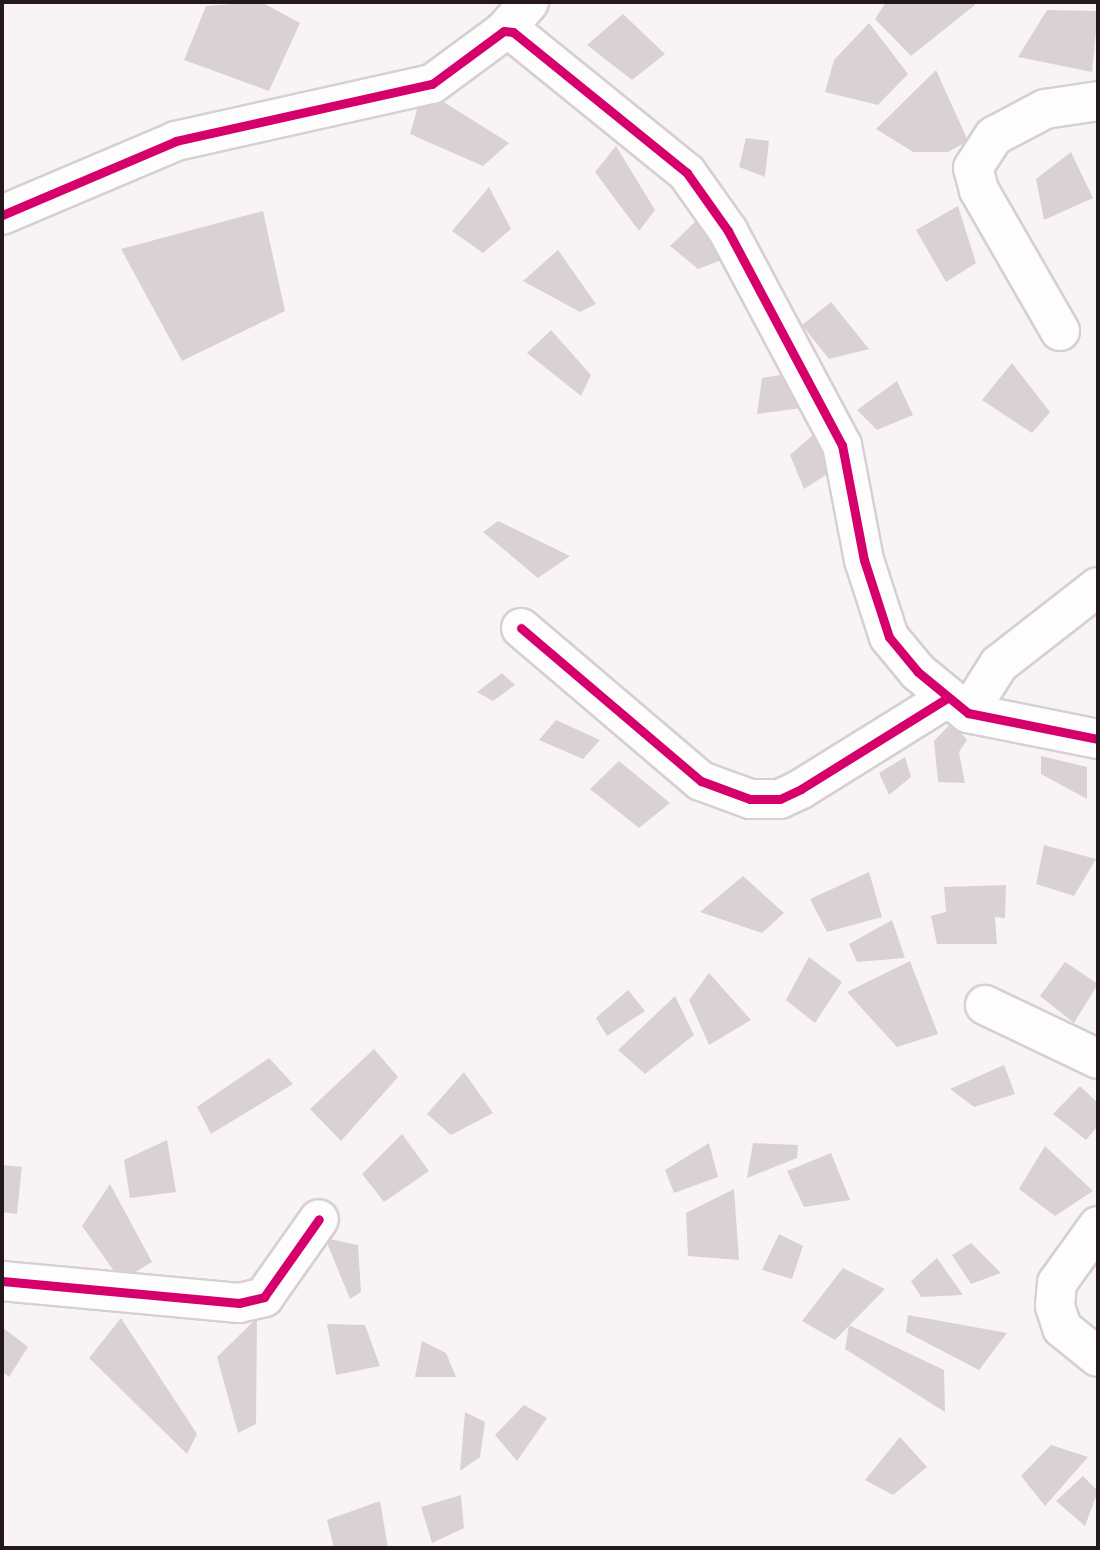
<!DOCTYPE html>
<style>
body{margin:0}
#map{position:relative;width:1100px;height:1550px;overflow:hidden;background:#f8f4f6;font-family:"Open Sans",sans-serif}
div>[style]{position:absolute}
.building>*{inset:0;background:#dad1d4;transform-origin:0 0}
.roads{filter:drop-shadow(2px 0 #d7cfd2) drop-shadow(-2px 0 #d7cfd2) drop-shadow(0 2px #d7cfd2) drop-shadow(0 -2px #d7cfd2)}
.minor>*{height:38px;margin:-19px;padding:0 19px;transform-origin:19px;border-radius:19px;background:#fefdfe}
.cycleway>*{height:9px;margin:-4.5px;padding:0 4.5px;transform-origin:4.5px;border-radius:4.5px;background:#d6006c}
span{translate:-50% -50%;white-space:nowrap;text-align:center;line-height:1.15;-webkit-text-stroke:6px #fff;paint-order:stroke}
.frame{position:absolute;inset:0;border:4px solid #25181d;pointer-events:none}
</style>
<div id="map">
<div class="building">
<div style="clip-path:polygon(261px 2px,300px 23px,269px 91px,184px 60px,206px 6px)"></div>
<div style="clip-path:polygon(886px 2px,974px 2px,975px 5px,911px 56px,875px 19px)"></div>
<div style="clip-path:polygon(1047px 10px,1098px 11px,1092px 72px,1018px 57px)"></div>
<div style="clip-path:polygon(623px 14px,665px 54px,632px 80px,587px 45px)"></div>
<div style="clip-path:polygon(869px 23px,908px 74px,878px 105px,825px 92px,834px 60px)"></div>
<div style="clip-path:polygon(936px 70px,968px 141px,948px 152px,913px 152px,876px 129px)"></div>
<div style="clip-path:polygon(423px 89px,509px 143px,483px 166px,410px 134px)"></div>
<div style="clip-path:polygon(746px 138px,769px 141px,765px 177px,739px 167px)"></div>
<div style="clip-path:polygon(616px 146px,655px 210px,639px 231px,595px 172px)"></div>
<div style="clip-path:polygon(1071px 152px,1093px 198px,1044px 220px,1036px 179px)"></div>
<div style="clip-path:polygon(489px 187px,511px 229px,483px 253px,452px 231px)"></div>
<div style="clip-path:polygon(958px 206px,976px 263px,946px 282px,916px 230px)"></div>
<div style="clip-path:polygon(263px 211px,285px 311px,182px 361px,121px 249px)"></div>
<div style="clip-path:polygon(699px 218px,727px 258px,698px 269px,670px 246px)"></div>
<div style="clip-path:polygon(558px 250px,596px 304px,580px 312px,523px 281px)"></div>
<div style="clip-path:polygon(831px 302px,869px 349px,829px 359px,802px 325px)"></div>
<div style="clip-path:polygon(551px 330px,591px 375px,581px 396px,527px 353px)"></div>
<div style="clip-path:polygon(1012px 363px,1050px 412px,1032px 433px,982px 400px)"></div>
<div style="clip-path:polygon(792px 373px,801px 408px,757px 414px,762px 378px)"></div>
<div style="clip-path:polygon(897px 381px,913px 415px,877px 430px,857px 410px)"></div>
<div style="clip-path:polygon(820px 429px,832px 471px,804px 489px,790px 455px)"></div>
<div style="clip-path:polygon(498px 521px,570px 556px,538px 578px,483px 532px)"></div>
<div style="clip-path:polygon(502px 673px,515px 685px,493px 701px,477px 692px)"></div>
<div style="clip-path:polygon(556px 720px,600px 740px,583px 759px,539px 740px)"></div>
<div style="clip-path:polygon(952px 722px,967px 740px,959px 752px,965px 783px,938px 782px,934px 741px)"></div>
<div style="clip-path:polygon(1041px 756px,1087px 767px,1087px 799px,1041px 774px)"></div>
<div style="clip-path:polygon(905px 757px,911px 777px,889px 795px,879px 773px)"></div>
<div style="clip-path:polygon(619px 761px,670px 803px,639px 828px,590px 789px)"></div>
<div style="clip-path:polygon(1044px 845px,1096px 859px,1074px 896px,1036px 884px)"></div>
<div style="clip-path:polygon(869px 872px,882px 917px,827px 932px,810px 899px)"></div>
<div style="clip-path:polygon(743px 876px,784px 913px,762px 933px,700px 912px)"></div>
<div style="clip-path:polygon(1006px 885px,1005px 918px,995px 917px,997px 944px,937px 944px,931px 916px,946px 912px,944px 887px)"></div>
<div style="clip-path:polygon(892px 920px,905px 958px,857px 962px,849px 944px)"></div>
<div style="clip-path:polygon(809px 957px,842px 982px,815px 1023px,786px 1000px)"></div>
<div style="clip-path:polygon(910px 961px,938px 1034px,897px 1047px,847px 992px)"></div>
<div style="clip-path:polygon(1065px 962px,1098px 984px,1074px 1023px,1040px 996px)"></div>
<div style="clip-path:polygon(709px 973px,751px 1020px,709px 1045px,689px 1000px)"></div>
<div style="clip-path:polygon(628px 990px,645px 1011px,607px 1036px,596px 1018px)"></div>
<div style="clip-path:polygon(675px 996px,694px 1035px,645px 1074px,618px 1050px)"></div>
<div style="clip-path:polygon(374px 1049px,398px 1077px,341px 1141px,310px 1109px)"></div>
<div style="clip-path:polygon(269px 1058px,293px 1084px,211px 1134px,197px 1107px)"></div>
<div style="clip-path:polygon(1004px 1065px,1015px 1094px,974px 1107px,950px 1089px)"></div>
<div style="clip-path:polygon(464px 1072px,493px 1113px,451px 1135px,427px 1114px)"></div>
<div style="clip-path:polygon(1080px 1086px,1098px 1103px,1098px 1126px,1086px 1140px,1053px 1114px)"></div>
<div style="clip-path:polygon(402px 1134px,429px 1171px,384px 1202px,362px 1174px)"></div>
<div style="clip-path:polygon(167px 1140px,176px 1192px,130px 1198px,124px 1160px)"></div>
<div style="clip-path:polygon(709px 1143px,718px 1177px,674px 1193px,665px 1170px)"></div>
<div style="clip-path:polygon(753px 1143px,798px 1145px,797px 1158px,747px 1178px)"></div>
<div style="clip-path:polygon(1045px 1146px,1093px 1191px,1055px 1216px,1019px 1189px)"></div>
<div style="clip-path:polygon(831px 1153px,850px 1200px,804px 1207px,787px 1171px)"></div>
<div style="left:2px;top:1165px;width:20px;height:47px;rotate:6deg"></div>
<div style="clip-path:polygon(110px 1184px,152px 1262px,121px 1281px,82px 1226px)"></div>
<div style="clip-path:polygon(734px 1189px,739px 1260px,688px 1256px,686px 1213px)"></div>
<div style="clip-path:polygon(779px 1234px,803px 1246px,792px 1279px,762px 1270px)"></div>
<div style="clip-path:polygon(325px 1238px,358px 1245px,361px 1292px,350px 1299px)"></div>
<div style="clip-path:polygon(971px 1243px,1001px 1273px,971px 1284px,952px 1255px)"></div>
<div style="clip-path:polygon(937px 1258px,963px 1295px,921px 1297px,911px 1281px)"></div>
<div style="clip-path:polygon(843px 1268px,885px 1289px,835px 1340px,802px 1321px)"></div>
<div style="clip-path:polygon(908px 1315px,1007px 1333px,979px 1370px,906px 1332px)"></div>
<div style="clip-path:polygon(121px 1318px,197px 1434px,187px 1454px,89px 1358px)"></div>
<div style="clip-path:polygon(257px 1318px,256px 1424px,238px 1433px,217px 1357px)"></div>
<div style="clip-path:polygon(327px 1324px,365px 1325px,380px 1366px,336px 1375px)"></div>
<div style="clip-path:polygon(849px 1325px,944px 1370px,945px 1412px,845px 1349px)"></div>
<div style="clip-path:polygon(2px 1327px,28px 1347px,9px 1377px,2px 1371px)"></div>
<div style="clip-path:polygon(422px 1341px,446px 1353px,456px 1377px,415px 1377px)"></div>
<div style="clip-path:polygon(524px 1405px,547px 1418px,517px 1461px,495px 1435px)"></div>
<div style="clip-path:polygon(465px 1412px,485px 1422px,480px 1457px,460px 1471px)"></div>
<div style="clip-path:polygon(900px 1437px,927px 1467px,893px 1495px,865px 1480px)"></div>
<div style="clip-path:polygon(1051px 1445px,1088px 1457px,1045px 1506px,1021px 1476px)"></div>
<div style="clip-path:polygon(1083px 1476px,1098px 1491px,1085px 1526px,1056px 1501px)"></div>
<div style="clip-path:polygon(461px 1495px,464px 1528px,432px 1543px,421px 1507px)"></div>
<div style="clip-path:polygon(380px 1501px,388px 1548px,334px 1548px,327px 1520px)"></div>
</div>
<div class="roads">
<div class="minor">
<div style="left:504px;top:31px;width:38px;rotate:-49deg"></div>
<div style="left:2px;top:215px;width:189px;rotate:-23deg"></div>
<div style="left:176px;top:141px;width:262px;rotate:-12.6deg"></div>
<div style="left:432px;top:84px;width:89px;rotate:-36.4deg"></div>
<div style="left:504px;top:31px;width:9px;rotate:6deg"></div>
<div style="left:513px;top:32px;width:224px;rotate:39deg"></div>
<div style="left:687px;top:173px;width:71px;rotate:54.7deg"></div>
<div style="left:728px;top:231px;width:242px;rotate:62deg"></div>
<div style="left:842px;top:445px;width:117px;rotate:79.2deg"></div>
<div style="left:864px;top:560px;width:81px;rotate:72deg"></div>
<div style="left:889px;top:637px;width:45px;rotate:50.4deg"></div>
<div style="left:918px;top:672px;width:65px;rotate:39.4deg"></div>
<div style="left:968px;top:713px;width:133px;rotate:11.3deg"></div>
<div style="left:1060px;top:331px;width:163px;rotate:-119.9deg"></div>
<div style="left:979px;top:190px;width:23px;rotate:-105deg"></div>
<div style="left:973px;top:168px;width:38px;rotate:-57deg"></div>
<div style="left:994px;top:136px;width:58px;rotate:-27.9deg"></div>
<div style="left:1045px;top:109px;width:54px;rotate:-8.6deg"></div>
<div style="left:521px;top:628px;width:236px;rotate:40.4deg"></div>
<div style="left:701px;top:781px;width:52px;rotate:20.2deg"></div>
<div style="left:750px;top:799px;width:30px"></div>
<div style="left:780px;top:799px;width:23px;rotate:-25deg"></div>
<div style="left:801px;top:789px;width:172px;rotate:-31.9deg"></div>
<div style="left:968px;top:713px;width:58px;rotate:-57.7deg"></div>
<div style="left:999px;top:664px;width:125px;rotate:-37.9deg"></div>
<div style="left:985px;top:1005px;width:125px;rotate:25.5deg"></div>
<div style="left:1098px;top:1226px;width:70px;rotate:125.7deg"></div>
<div style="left:1057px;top:1283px;width:23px;rotate:95deg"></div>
<div style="left:1055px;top:1306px;width:23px;rotate:72deg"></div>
<div style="left:1062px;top:1328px;width:46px;rotate:38.9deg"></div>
<div style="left:2px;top:1281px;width:238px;rotate:5.3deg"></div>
<div style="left:239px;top:1303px;width:26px;rotate:-13deg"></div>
<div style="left:264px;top:1297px;width:95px;rotate:-54.8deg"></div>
</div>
</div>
<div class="cycleway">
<div style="left:2px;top:215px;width:189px;rotate:-23deg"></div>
<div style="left:176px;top:141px;width:262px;rotate:-12.6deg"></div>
<div style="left:432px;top:84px;width:89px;rotate:-36.4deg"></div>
<div style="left:504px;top:31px;width:9px;rotate:6deg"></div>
<div style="left:513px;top:32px;width:224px;rotate:39deg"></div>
<div style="left:687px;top:173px;width:71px;rotate:54.7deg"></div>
<div style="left:728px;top:231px;width:242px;rotate:62deg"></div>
<div style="left:842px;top:445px;width:117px;rotate:79.2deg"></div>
<div style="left:864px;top:560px;width:81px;rotate:72deg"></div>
<div style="left:889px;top:637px;width:45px;rotate:50.4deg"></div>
<div style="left:918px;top:672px;width:65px;rotate:39.4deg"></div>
<div style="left:968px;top:713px;width:133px;rotate:11.3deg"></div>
<div style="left:521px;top:628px;width:236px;rotate:40.4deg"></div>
<div style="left:701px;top:781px;width:52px;rotate:20.2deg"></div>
<div style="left:750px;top:799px;width:30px"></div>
<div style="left:780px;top:799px;width:23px;rotate:-25deg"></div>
<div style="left:801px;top:789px;width:172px;rotate:-31.9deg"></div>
<div style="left:2px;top:1281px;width:238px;rotate:5.3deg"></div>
<div style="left:239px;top:1303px;width:26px;rotate:-13deg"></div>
<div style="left:264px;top:1297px;width:95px;rotate:-54.8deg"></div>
</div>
<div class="frame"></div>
</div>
